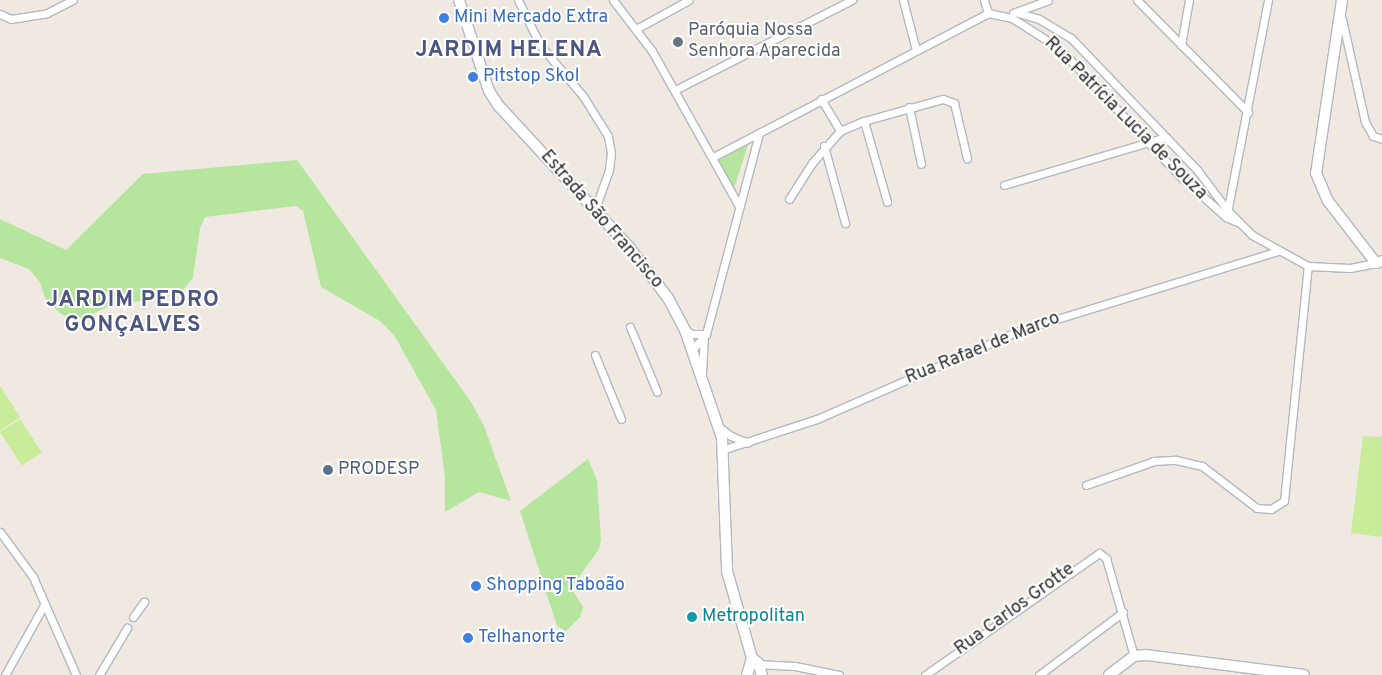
<!DOCTYPE html>
<meta charset="utf-8">
<style>
body{margin:0}
#map{position:relative;width:1382px;height:675px;overflow:hidden;background:#efe9e1;font-family:Overpass,sans-serif}
div>[style]{position:absolute}
.green>*{inset:0;background:#b6e59e}
.pitch>*{inset:0;background:#c9ec9a;transform-origin:0 0}
.roads{filter:drop-shadow(1px 0 #b4b7c1) drop-shadow(-1px 0 #b4b7c1) drop-shadow(0 1px #b4b7c1) drop-shadow(0 -1px #b4b7c1)}
.street>*{height:7px;margin:-3.5px;padding:0 3.5px;transform-origin:3.5px;border-radius:3.5px;background:#fff}
.secondary>*{height:10px;margin:-5px;padding:0 5px;transform-origin:5px;border-radius:5px;background:#fff}
.dots>*{width:14px;height:14px;translate:-50% -50%;box-sizing:border-box;border:2px solid #fff;border-radius:50%}
span{translate:-50% -50%;white-space:nowrap;text-align:center;line-height:1.15;-webkit-text-stroke:4px #fff;paint-order:stroke}
.shop-label{font-size:18px;color:#366cbe}
.left{translate:0 -50%;text-align:left}
.worship-label{font-size:18px;color:#5b616d}
.street-label{font-size:18px;color:#2e2e2e}
.service-label{font-size:18px;color:#4e5e75}
.culture-label{font-size:18px;color:#0d838f}
.district-label{font-size:22px;color:#4d5680;font-weight:700;letter-spacing:1px}
</style>
<div id="map">
<div class="green">
<div style="clip-path:polygon(748px 145px,734px 188px,717px 158px)"></div>
<div style="clip-path:polygon(297px 160px,471px 402px,484px 426px,511px 501px,479px 492px,445px 512px,445px 477px,436px 410px,394px 335px,380px 321px,321px 287px,303px 211px,296px 206px,205px 217px,200px 228px,193px 278px,182px 291px,158px 300px,116px 303px,75px 322px,60px 313px,45px 298px,40px 282px,29px 269px,0 258px,0 219px,66px 250px,143px 174px)"></div>
<div style="clip-path:polygon(588px 459px,597px 480px,601px 540px,599px 549px,576px 581px,573px 591px,583px 607px,580px 617px,566px 631px,557px 626px,520px 511px)"></div>
</div>
<div class="pitch">
<div style="clip-path:polygon(0 386px,20px 417px,0 431px)"></div>
<div style="left:20px;top:419px;width:40px;height:24px;rotate:57deg"></div>
<div style="clip-path:polygon(1363px 436px,1382px 437px,1382px 537px,1351px 533px)"></div>
</div>
<div class="roads">
<div class="street">
<div style="left:518px;top:0;width:50px;rotate:63.9deg"></div>
<div style="left:540px;top:45px;width:67px;rotate:49.9deg"></div>
<div style="left:583px;top:96px;width:47px;rotate:58deg"></div>
<div style="left:608px;top:136px;width:17px;rotate:80deg"></div>
<div style="left:611px;top:153px;width:17px;rotate:97deg"></div>
<div style="left:609px;top:170px;width:41px;rotate:109.7deg"></div>
<div style="left:613px;top:0;width:64px;rotate:52.6deg"></div>
<div style="left:652px;top:51px;width:178px;rotate:60.7deg"></div>
<div style="left:903px;top:0;width:52px;rotate:75.4deg"></div>
<div style="left:984px;top:0;width:14px;rotate:73deg"></div>
<div style="left:1137px;top:0;width:158px;rotate:45.3deg"></div>
<div style="left:1015px;top:12px;width:25px;rotate:16deg"></div>
<div style="left:1039px;top:19px;width:37px;rotate:31deg"></div>
<div style="left:1071px;top:38px;width:184px;rotate:46.3deg"></div>
<div style="left:1198px;top:171px;width:50px;rotate:53.1deg"></div>
<div style="left:1228px;top:211px;width:34px;rotate:45deg"></div>
<div style="left:1252px;top:235px;width:64px;rotate:29deg"></div>
<div style="left:1308px;top:266px;width:42px;rotate:2.7deg"></div>
<div style="left:1350px;top:268px;width:26px;rotate:-11deg"></div>
<div style="left:1013px;top:13px;width:37px;rotate:-20deg"></div>
<div style="left:0;top:14px;width:12px;rotate:24deg"></div>
<div style="left:11px;top:19px;width:36px;rotate:-9deg"></div>
<div style="left:47px;top:13px;width:29px;rotate:-27deg"></div>
<div style="left:1342px;top:19px;width:106px;rotate:77.4deg"></div>
<div style="left:1365px;top:122px;width:16px;rotate:60deg"></div>
<div style="left:1373px;top:136px;width:9px;rotate:18deg"></div>
<div style="left:636px;top:29px;width:60px;rotate:-28.7deg"></div>
<div style="left:1181px;top:45px;width:46px;rotate:-79.9deg"></div>
<div style="left:675px;top:90px;width:199px;rotate:-27deg"></div>
<div style="left:821px;top:99px;width:37px;rotate:59deg"></div>
<div style="left:909px;top:107px;width:58px;rotate:78.1deg"></div>
<div style="left:864px;top:121px;width:84px;rotate:74.1deg"></div>
<div style="left:824px;top:146px;width:80px;rotate:74.7deg"></div>
<div style="left:713px;top:157px;width:310px;rotate:-27.6deg"></div>
<div style="left:988px;top:13px;width:25px;rotate:12deg"></div>
<div style="left:1012px;top:18px;width:56px;rotate:32.6deg"></div>
<div style="left:1059px;top:48px;width:179px;rotate:46.6deg"></div>
<div style="left:1182px;top:178px;width:59px;rotate:41.6deg"></div>
<div style="left:1226px;top:217px;width:12px;rotate:24deg"></div>
<div style="left:1004px;top:185px;width:169px;rotate:-16.5deg"></div>
<div style="left:789px;top:199px;width:43px;rotate:-57.4deg"></div>
<div style="left:812px;top:163px;width:43px;rotate:-48.8deg"></div>
<div style="left:840px;top:131px;width:26px;rotate:-23deg"></div>
<div style="left:864px;top:121px;width:82px;rotate:-15.6deg"></div>
<div style="left:943px;top:99px;width:12px;rotate:20deg"></div>
<div style="left:954px;top:103px;width:57px;rotate:76.7deg"></div>
<div style="left:1227px;top:213px;width:217px;rotate:-79.1deg"></div>
<div style="left:630px;top:327px;width:70px;rotate:67.4deg"></div>
<div style="left:685px;top:330px;width:8px;rotate:30deg"></div>
<div style="left:692px;top:334px;width:14px"></div>
<div style="left:693px;top:349px;width:20px;rotate:-49deg"></div>
<div style="left:706px;top:334px;width:208px;rotate:-75.2deg"></div>
<div style="left:595px;top:355px;width:69px;rotate:67.9deg"></div>
<div style="left:702px;top:373px;width:34px;rotate:-87deg"></div>
<div style="left:719px;top:427px;width:15px;rotate:37deg"></div>
<div style="left:731px;top:436px;width:18px;rotate:22deg"></div>
<div style="left:722px;top:450px;width:100px;rotate:-18.1deg"></div>
<div style="left:817px;top:419px;width:219px;rotate:-23.6deg"></div>
<div style="left:1018px;top:331px;width:272px;rotate:-17.1deg"></div>
<div style="left:1086px;top:485px;width:72px;rotate:-19.4deg"></div>
<div style="left:1154px;top:461px;width:22px;rotate:-3deg"></div>
<div style="left:1176px;top:460px;width:27px;rotate:13deg"></div>
<div style="left:1202px;top:466px;width:69px;rotate:37.4deg"></div>
<div style="left:1257px;top:508px;width:14px;rotate:4deg"></div>
<div style="left:1271px;top:509px;width:15px;rotate:-32deg"></div>
<div style="left:1284px;top:501px;width:236px;rotate:-84.2deg"></div>
<div style="left:0;top:532px;width:56px;rotate:53.7deg"></div>
<div style="left:33px;top:577px;width:107px;rotate:66.3deg"></div>
<div style="left:133px;top:617px;width:19px;rotate:-54deg"></div>
<div style="left:756px;top:664px;width:39px;rotate:3deg"></div>
<div style="left:795px;top:666px;width:45px;rotate:11.6deg"></div>
<div style="left:5px;top:675px;width:80px;rotate:-60.9deg"></div>
<div style="left:99px;top:675px;width:55px;rotate:-59.2deg"></div>
<div style="left:925px;top:675px;width:213px;rotate:-35deg"></div>
<div style="left:1099px;top:553px;width:9px;rotate:36deg"></div>
<div style="left:1106px;top:558px;width:102px;rotate:74.1deg"></div>
<div style="left:1039px;top:675px;width:105px;rotate:-36.9deg"></div>
</div>
<div class="secondary">
<div style="left:459px;top:0;width:96px;rotate:71.8deg"></div>
<div style="left:489px;top:91px;width:17px;rotate:57deg"></div>
<div style="left:498px;top:105px;width:193px;rotate:47.3deg"></div>
<div style="left:629px;top:247px;width:64px;rotate:52.6deg"></div>
<div style="left:668px;top:298px;width:36px;rotate:62deg"></div>
<div style="left:685px;top:330px;width:114px;rotate:71.1deg"></div>
<div style="left:722px;top:438px;width:133px;rotate:87.8deg"></div>
<div style="left:727px;top:571px;width:91px;rotate:74deg"></div>
<div style="left:752px;top:658px;width:18px;rotate:106deg"></div>
<div style="left:1342px;top:0;width:175px;rotate:98.5deg"></div>
<div style="left:1316px;top:173px;width:30px;rotate:67deg"></div>
<div style="left:1328px;top:201px;width:78px;rotate:52.3deg"></div>
<div style="left:1376px;top:263px;width:6px;rotate:-18deg"></div>
<div style="left:752px;top:658px;width:8px;rotate:40deg"></div>
<div style="left:758px;top:663px;width:13px;rotate:72deg"></div>
<div style="left:1109px;top:675px;width:31px;rotate:-37deg"></div>
<div style="left:1134px;top:656px;width:12px;rotate:-5deg"></div>
<div style="left:1146px;top:655px;width:159px;rotate:7.2deg"></div>
</div>
</div>
<div class="dots">
<div style="left:444px;top:18px;background:#3f7fe0"></div>
<div style="left:678px;top:42px;background:#6b7280"></div>
<div style="left:473px;top:77px;background:#3f7fe0"></div>
<div style="left:328px;top:470px;background:#5c6f8a"></div>
<div style="left:476px;top:586px;background:#3f7fe0"></div>
<div style="left:692px;top:617px;background:#0f9aa8"></div>
<div style="left:468px;top:638px;background:#3f7fe0"></div>
</div>
<div class="shop-label">
<span class="left" style="left:454px;top:18px">Mini Mercado Extra</span>
<span class="left" style="left:483px;top:77px">Pitstop Skol</span>
<span class="left" style="left:486px;top:586px">Shopping Taboão</span>
<span class="left" style="left:478px;top:638px">Telhanorte</span>
</div>
<div class="worship-label">
<span class="left" style="left:688px;top:42px">Paróquia Nossa<br>Senhora Aparecida</span>
</div>
<div class="street-label">
<span style="left:1125px;top:119px;rotate:45deg">Rua Patrícia Lucia de Souza</span>
<span style="left:601px;top:220px;rotate:49deg">Estrada São Francisco</span>
<span style="left:983px;top:349px;rotate:-22deg">Rua Rafael de Marco</span>
<span style="left:1015px;top:610px;rotate:-36deg">Rua Carlos Grotte</span>
</div>
<div class="service-label">
<span class="left" style="left:338px;top:470px">PRODESP</span>
</div>
<div class="culture-label">
<span class="left" style="left:702px;top:617px">Metropolitan</span>
</div>
<div class="district-label">
<span style="left:509px;top:51px">JARDIM HELENA</span>
<span style="left:133px;top:313px">JARDIM PEDRO<br>GONÇALVES</span>
</div>
</div>
